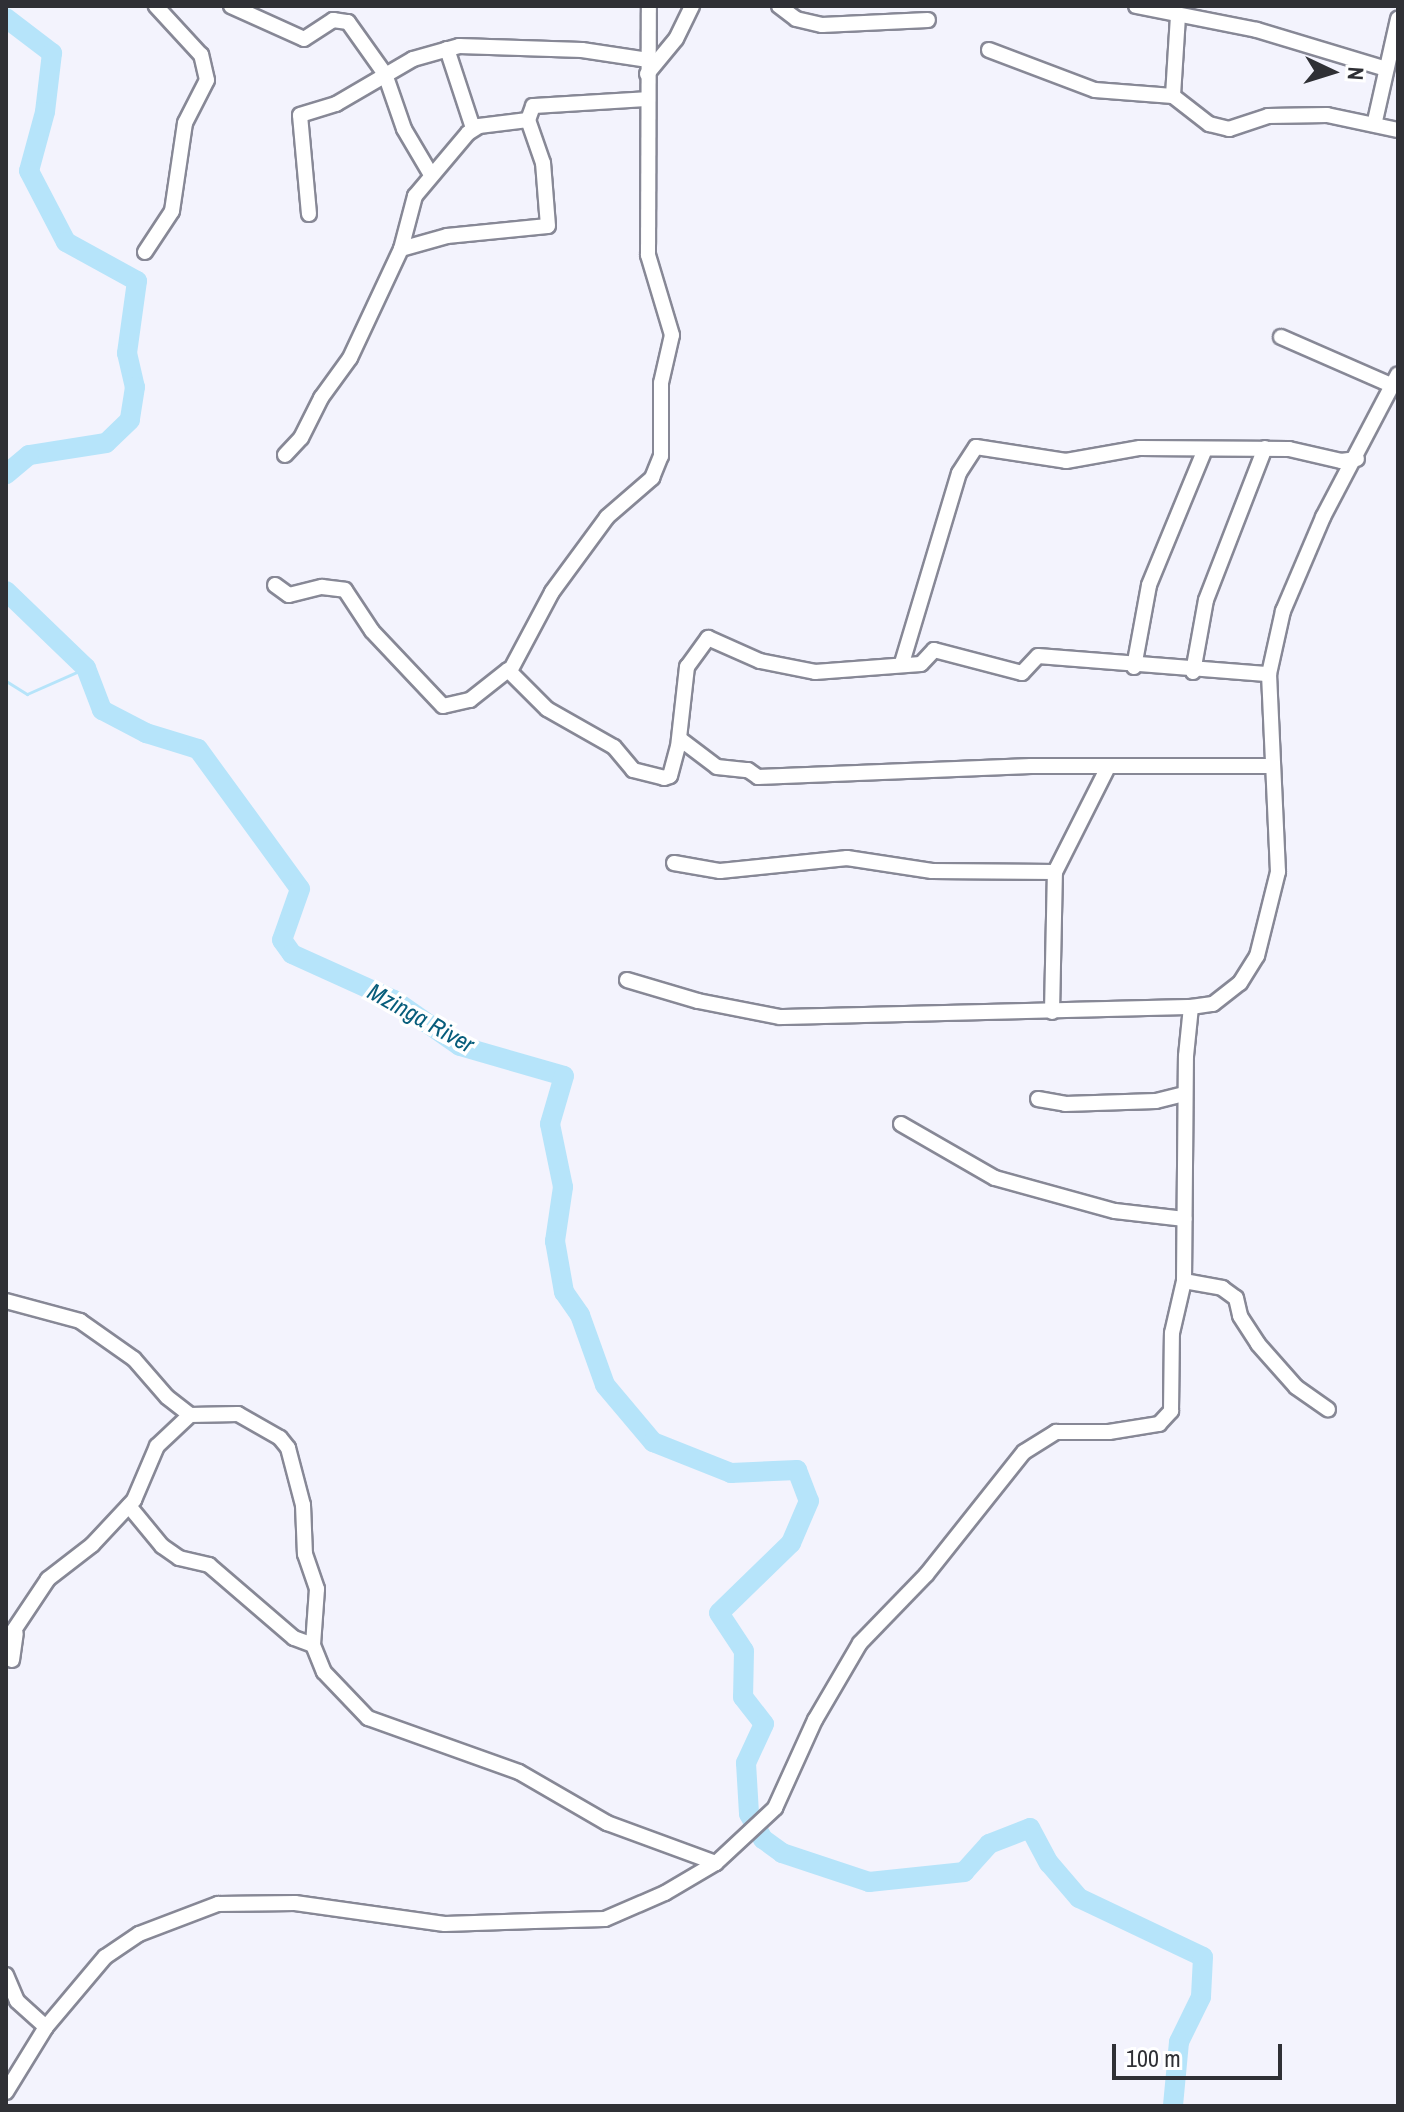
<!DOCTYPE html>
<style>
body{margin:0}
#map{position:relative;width:1404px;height:2112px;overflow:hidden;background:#f3f3fd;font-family:"Archivo Narrow",sans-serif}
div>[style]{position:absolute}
.stream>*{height:3px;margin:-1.5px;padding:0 1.5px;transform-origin:1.5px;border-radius:1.5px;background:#b6e4fa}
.river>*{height:20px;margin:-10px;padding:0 10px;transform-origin:10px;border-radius:10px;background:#b6e4fa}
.roads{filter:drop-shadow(2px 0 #878896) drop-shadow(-2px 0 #878896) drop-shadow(0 2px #878896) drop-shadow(0 -2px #878896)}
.street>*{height:14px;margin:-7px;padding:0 7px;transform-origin:7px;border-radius:7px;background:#fff}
span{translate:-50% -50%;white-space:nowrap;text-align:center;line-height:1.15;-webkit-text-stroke:7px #fff;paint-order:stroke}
.water-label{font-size:24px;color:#075d7b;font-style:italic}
.frame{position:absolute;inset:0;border:8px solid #2f3035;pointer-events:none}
.north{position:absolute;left:1292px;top:32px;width:80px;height:80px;-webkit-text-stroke:6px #fff;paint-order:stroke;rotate:94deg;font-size:22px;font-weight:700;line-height:32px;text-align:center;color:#2f3035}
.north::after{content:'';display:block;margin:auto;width:28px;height:36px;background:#2f3035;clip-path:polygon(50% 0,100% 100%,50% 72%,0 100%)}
.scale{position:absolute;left:1112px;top:2044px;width:170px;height:36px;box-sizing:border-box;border:4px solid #2f3035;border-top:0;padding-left:10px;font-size:24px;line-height:28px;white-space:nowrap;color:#2f3035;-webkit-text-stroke:6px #fff;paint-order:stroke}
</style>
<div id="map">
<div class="stream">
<div style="left:6px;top:681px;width:25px;rotate:32deg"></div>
<div style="left:27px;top:694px;width:64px;rotate:-23.8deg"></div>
</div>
<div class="river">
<div style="left:6px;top:18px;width:58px;rotate:37.3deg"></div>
<div style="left:52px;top:53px;width:59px;rotate:96.8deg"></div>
<div style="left:45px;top:112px;width:61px;rotate:105.2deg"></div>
<div style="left:29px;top:171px;width:80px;rotate:62.5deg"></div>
<div style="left:66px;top:242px;width:81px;rotate:28.8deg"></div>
<div style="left:137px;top:281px;width:73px;rotate:97.9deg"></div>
<div style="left:127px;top:353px;width:35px;rotate:77deg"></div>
<div style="left:135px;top:387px;width:33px;rotate:99deg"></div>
<div style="left:130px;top:420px;width:33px;rotate:136deg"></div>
<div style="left:106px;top:443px;width:78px;rotate:171.1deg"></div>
<div style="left:29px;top:455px;width:30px;rotate:140deg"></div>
<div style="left:6px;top:591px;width:111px;rotate:43.9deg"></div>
<div style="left:86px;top:668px;width:45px;rotate:69.1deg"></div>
<div style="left:102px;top:710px;width:50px;rotate:27.6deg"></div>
<div style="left:146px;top:733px;width:54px;rotate:17.1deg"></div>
<div style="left:198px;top:749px;width:173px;rotate:53.9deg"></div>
<div style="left:300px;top:889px;width:54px;rotate:109.4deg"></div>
<div style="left:282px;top:940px;width:17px;rotate:54deg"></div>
<div style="left:292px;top:954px;width:112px;rotate:24.3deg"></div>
<div style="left:394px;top:1000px;width:80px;rotate:34.9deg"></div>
<div style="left:460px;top:1046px;width:108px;rotate:16.1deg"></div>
<div style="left:564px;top:1076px;width:50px;rotate:106.3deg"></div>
<div style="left:550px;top:1124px;width:64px;rotate:78.3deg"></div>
<div style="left:563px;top:1187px;width:55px;rotate:98.4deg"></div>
<div style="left:555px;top:1241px;width:52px;rotate:80deg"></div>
<div style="left:564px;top:1292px;width:28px;rotate:55deg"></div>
<div style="left:580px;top:1315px;width:74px;rotate:70.3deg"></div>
<div style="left:605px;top:1385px;width:75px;rotate:49.9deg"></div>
<div style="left:653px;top:1442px;width:84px;rotate:21.7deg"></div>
<div style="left:731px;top:1473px;width:66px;rotate:-2.6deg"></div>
<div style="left:797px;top:1470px;width:33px;rotate:69deg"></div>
<div style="left:809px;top:1501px;width:46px;rotate:113.2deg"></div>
<div style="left:791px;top:1543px;width:100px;rotate:135.8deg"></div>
<div style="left:719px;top:1613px;width:45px;rotate:56.7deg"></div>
<div style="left:744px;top:1651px;width:46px;rotate:91.2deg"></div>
<div style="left:743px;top:1697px;width:34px;rotate:52deg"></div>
<div style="left:764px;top:1724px;width:43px;rotate:114.8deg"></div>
<div style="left:746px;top:1763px;width:51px;rotate:86.6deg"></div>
<div style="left:749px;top:1814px;width:29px;rotate:61deg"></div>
<div style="left:763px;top:1839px;width:24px;rotate:36deg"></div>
<div style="left:782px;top:1853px;width:92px;rotate:18.4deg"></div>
<div style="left:869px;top:1882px;width:96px;rotate:-6deg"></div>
<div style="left:964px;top:1872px;width:38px;rotate:-48deg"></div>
<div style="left:989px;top:1844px;width:44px;rotate:-21.3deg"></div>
<div style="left:1030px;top:1828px;width:40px;rotate:62deg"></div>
<div style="left:1049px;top:1863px;width:46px;rotate:49.4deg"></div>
<div style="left:1079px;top:1898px;width:137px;rotate:25.4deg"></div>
<div style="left:1203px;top:1957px;width:40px;rotate:92.9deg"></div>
<div style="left:1201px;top:1997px;width:50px;rotate:116.1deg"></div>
<div style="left:1179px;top:2042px;width:64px;rotate:95.4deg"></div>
</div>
<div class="roads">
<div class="street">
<div style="left:231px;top:6px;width:80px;rotate:24.3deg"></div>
<div style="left:304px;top:39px;width:35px;rotate:-33deg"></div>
<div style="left:333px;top:20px;width:15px;rotate:8deg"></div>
<div style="left:348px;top:22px;width:64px;rotate:54.6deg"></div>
<div style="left:385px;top:74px;width:58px;rotate:70.9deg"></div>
<div style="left:404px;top:129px;width:51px;rotate:59.4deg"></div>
<div style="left:779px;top:6px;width:21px;rotate:37deg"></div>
<div style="left:796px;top:19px;width:27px;rotate:13deg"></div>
<div style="left:822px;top:25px;width:106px;rotate:-2.7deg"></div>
<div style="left:1136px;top:6px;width:123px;rotate:11.2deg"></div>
<div style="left:1257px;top:30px;width:135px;rotate:16.8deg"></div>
<div style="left:1178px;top:16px;width:80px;rotate:93.6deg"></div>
<div style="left:1173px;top:96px;width:46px;rotate:37.9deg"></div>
<div style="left:1209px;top:124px;width:21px;rotate:14deg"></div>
<div style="left:1229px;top:129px;width:41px;rotate:-18.4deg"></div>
<div style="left:1268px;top:116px;width:59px;rotate:-1deg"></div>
<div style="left:1327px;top:115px;width:73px;rotate:11.9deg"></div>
<div style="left:447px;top:49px;width:83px;rotate:71.8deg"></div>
<div style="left:989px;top:50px;width:113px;rotate:20.7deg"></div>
<div style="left:1095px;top:90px;width:78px;rotate:4.4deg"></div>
<div style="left:647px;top:74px;width:45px;rotate:-50.4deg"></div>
<div style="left:676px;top:39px;width:37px;rotate:-64deg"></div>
<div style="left:1375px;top:121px;width:105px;rotate:-77.3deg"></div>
<div style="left:309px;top:214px;width:99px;rotate:-95.2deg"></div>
<div style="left:300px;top:115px;width:38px;rotate:-17deg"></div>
<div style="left:336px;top:104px;width:89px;rotate:-30.3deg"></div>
<div style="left:413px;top:59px;width:48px;rotate:-15.8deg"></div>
<div style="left:459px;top:46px;width:123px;rotate:1.9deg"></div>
<div style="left:582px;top:50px;width:67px;rotate:8.6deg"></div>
<div style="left:401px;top:249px;width:55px;rotate:-75.2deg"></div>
<div style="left:415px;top:196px;width:82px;rotate:-49.9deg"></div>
<div style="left:468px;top:133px;width:13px;rotate:-32deg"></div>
<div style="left:479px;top:126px;width:49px;rotate:-7deg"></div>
<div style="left:145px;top:252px;width:49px;rotate:-56.6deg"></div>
<div style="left:172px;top:211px;width:89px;rotate:-81.6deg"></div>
<div style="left:185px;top:123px;width:48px;rotate:-62.9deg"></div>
<div style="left:207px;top:80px;width:26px;rotate:-103deg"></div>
<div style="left:201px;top:55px;width:67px;rotate:-132.6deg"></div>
<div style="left:1281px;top:337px;width:122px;rotate:23.6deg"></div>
<div style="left:285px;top:455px;width:23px;rotate:-47deg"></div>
<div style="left:301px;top:438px;width:45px;rotate:-63.4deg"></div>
<div style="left:321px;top:398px;width:49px;rotate:-54.1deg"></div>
<div style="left:350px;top:358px;width:120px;rotate:-64.9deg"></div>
<div style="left:401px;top:249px;width:48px;rotate:-15.8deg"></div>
<div style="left:447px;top:236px;width:101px;rotate:-5.7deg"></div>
<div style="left:548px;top:226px;width:63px;rotate:-94.5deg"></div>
<div style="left:543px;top:163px;width:46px;rotate:-109.2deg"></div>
<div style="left:528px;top:120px;width:15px;rotate:-70deg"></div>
<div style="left:533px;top:106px;width:114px;rotate:-3.5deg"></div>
<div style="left:275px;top:585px;width:17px;rotate:36deg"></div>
<div style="left:289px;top:595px;width:34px;rotate:-14deg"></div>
<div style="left:322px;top:587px;width:23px;rotate:7deg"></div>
<div style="left:345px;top:590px;width:49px;rotate:56.6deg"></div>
<div style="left:372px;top:631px;width:103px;rotate:46.6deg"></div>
<div style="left:443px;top:706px;width:28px;rotate:-13deg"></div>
<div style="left:470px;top:700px;width:48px;rotate:-38.3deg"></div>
<div style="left:508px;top:670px;width:55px;rotate:45deg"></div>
<div style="left:547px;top:709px;width:77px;rotate:29.6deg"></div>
<div style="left:614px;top:747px;width:30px;rotate:50deg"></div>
<div style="left:633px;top:770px;width:32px;rotate:14deg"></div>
<div style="left:664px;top:778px;width:6px;rotate:-18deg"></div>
<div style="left:670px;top:776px;width:30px;rotate:-75deg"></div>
<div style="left:678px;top:747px;width:81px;rotate:-83.6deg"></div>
<div style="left:687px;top:667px;width:36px;rotate:-54deg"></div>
<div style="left:708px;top:638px;width:57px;rotate:23.9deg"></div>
<div style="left:760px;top:661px;width:56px;rotate:11.3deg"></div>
<div style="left:815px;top:672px;width:106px;rotate:-4.3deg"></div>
<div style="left:921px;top:664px;width:19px;rotate:-47deg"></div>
<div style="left:934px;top:650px;width:91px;rotate:14.6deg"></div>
<div style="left:1022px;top:673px;width:23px;rotate:-47deg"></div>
<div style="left:1038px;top:656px;width:232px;rotate:4.5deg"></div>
<div style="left:902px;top:663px;width:198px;rotate:-73.3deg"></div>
<div style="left:959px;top:473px;width:31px;rotate:-57deg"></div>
<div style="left:976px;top:447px;width:91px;rotate:8.8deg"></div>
<div style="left:1066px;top:461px;width:75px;rotate:-10deg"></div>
<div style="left:1140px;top:448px;width:149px;rotate:0.4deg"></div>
<div style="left:1289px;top:449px;width:53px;rotate:13deg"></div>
<div style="left:1341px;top:461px;width:16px;rotate:-7deg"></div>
<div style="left:1134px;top:667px;width:83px;rotate:-79.6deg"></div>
<div style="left:1149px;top:585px;width:147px;rotate:-67.6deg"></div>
<div style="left:510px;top:671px;width:89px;rotate:-62deg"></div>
<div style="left:552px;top:592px;width:93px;rotate:-53.7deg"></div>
<div style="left:607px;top:517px;width:60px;rotate:-40.9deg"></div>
<div style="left:652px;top:478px;width:24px;rotate:-68deg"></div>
<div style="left:661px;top:456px;width:73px;rotate:-90deg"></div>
<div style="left:661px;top:383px;width:49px;rotate:-77.1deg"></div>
<div style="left:672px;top:335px;width:84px;rotate:-106.7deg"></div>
<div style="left:648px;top:255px;width:249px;rotate:-89.8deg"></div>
<div style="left:1193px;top:672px;width:73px;rotate:-79.8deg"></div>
<div style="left:1206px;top:600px;width:163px;rotate:-68.8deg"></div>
<div style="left:680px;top:739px;width:46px;rotate:37.1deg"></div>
<div style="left:717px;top:767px;width:31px;rotate:6deg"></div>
<div style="left:748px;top:770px;width:12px;rotate:35deg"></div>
<div style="left:758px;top:777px;width:273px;rotate:-2.3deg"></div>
<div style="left:1031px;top:766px;width:242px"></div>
<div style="left:674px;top:863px;width:47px;rotate:9.9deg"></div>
<div style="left:720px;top:871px;width:128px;rotate:-5.8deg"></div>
<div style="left:847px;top:858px;width:86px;rotate:8.7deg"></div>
<div style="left:932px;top:871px;width:123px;rotate:0.5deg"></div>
<div style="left:627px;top:980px;width:74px;rotate:16.5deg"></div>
<div style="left:698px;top:1001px;width:84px;rotate:11deg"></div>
<div style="left:780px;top:1017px;width:411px;rotate:-1.4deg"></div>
<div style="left:1052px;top:1012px;width:140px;rotate:-88.8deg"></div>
<div style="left:1055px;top:872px;width:118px;rotate:-63.2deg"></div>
<div style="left:1038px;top:1099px;width:27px;rotate:10deg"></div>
<div style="left:1065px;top:1104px;width:91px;rotate:-1.9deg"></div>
<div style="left:1156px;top:1101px;width:30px;rotate:-14deg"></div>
<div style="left:901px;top:1124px;width:108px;rotate:29.9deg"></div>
<div style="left:995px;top:1178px;width:124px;rotate:15.4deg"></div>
<div style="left:1115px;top:1211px;width:70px;rotate:6.5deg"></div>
<div style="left:1184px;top:1281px;width:39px;rotate:10deg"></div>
<div style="left:1222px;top:1288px;width:17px;rotate:36deg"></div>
<div style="left:1236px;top:1298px;width:18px;rotate:77deg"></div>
<div style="left:1240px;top:1316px;width:33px;rotate:57deg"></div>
<div style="left:1258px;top:1344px;width:57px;rotate:48.5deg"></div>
<div style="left:1296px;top:1387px;width:39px;rotate:35deg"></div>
<div style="left:6px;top:1301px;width:77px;rotate:15.1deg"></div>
<div style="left:80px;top:1321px;width:66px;rotate:35.1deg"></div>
<div style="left:134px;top:1359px;width:50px;rotate:49deg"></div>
<div style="left:167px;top:1397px;width:29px;rotate:38deg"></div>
<div style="left:190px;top:1415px;width:48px;rotate:-1.2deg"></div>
<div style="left:238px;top:1414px;width:48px;rotate:29.7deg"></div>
<div style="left:280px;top:1438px;width:13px;rotate:51deg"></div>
<div style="left:288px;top:1448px;width:59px;rotate:75.3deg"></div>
<div style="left:303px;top:1505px;width:49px;rotate:87.7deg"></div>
<div style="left:305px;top:1554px;width:37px;rotate:71deg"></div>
<div style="left:317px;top:1589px;width:56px;rotate:94.1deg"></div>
<div style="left:313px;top:1645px;width:29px;rotate:68deg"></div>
<div style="left:324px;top:1672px;width:64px;rotate:46.3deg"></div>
<div style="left:368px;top:1718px;width:160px;rotate:19.7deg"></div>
<div style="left:519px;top:1772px;width:102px;rotate:30.1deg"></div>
<div style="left:607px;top:1823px;width:116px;rotate:20.2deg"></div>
<div style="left:129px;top:1506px;width:52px;rotate:50.5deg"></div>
<div style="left:162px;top:1546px;width:21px;rotate:35deg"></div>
<div style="left:179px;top:1558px;width:31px;rotate:13deg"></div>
<div style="left:209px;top:1565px;width:112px;rotate:40.7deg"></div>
<div style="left:294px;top:1638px;width:20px;rotate:20deg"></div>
<div style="left:6px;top:1642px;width:76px;rotate:-56.3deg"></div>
<div style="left:48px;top:1579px;width:56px;rotate:-37.7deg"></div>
<div style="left:92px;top:1545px;width:62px;rotate:-47deg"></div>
<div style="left:134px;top:1500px;width:59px;rotate:-66.9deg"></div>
<div style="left:157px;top:1446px;width:45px;rotate:-43.2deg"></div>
<div style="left:12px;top:1660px;width:27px;rotate:-82deg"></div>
<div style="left:6px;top:1975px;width:28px;rotate:67deg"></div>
<div style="left:17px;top:2001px;width:39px;rotate:42deg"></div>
<div style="left:6px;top:2092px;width:76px;rotate:-58.4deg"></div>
<div style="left:46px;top:2027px;width:92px;rotate:-49.9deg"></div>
<div style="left:105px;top:1957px;width:41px;rotate:-34.1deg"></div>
<div style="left:139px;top:1934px;width:85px;rotate:-20.8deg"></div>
<div style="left:218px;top:1904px;width:77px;rotate:-0.7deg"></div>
<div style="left:295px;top:1903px;width:151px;rotate:8deg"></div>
<div style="left:445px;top:1924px;width:89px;rotate:-1.9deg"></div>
<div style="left:534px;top:1921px;width:71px;rotate:-1.6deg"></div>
<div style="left:605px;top:1919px;width:65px;rotate:-23.4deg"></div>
<div style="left:665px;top:1893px;width:59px;rotate:-30.5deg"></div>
<div style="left:716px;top:1863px;width:81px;rotate:-43deg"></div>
<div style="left:775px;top:1808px;width:97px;rotate:-65.6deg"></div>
<div style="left:815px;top:1720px;width:89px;rotate:-59.7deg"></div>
<div style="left:860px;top:1643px;width:95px;rotate:-45.9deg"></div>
<div style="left:926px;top:1575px;width:157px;rotate:-51.5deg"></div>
<div style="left:1024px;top:1452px;width:38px;rotate:-32deg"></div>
<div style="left:1056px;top:1432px;width:53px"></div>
<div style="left:1109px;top:1432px;width:51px;rotate:-9.1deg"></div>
<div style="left:1159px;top:1424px;width:18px;rotate:-47deg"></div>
<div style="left:1171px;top:1411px;width:78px;rotate:-89.3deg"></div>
<div style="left:1172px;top:1333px;width:53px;rotate:-77deg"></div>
<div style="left:1184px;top:1281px;width:225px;rotate:-89.5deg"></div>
<div style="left:1186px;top:1056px;width:49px;rotate:-84.2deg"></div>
<div style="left:1191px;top:1007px;width:22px;rotate:-8deg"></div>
<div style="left:1213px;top:1004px;width:34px;rotate:-38deg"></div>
<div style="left:1240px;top:983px;width:32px;rotate:-58deg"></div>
<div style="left:1257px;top:956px;width:87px;rotate:-76deg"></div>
<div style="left:1278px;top:872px;width:198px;rotate:-92.6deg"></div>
<div style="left:1269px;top:674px;width:65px;rotate:-77.5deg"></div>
<div style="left:1283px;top:611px;width:102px;rotate:-66.9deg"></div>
<div style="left:1323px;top:517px;width:161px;rotate:-62.3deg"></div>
</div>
</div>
<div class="water-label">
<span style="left:421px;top:1018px;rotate:29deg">Mzinga River</span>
</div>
<div class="frame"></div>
<div class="north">N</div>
<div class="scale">100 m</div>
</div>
